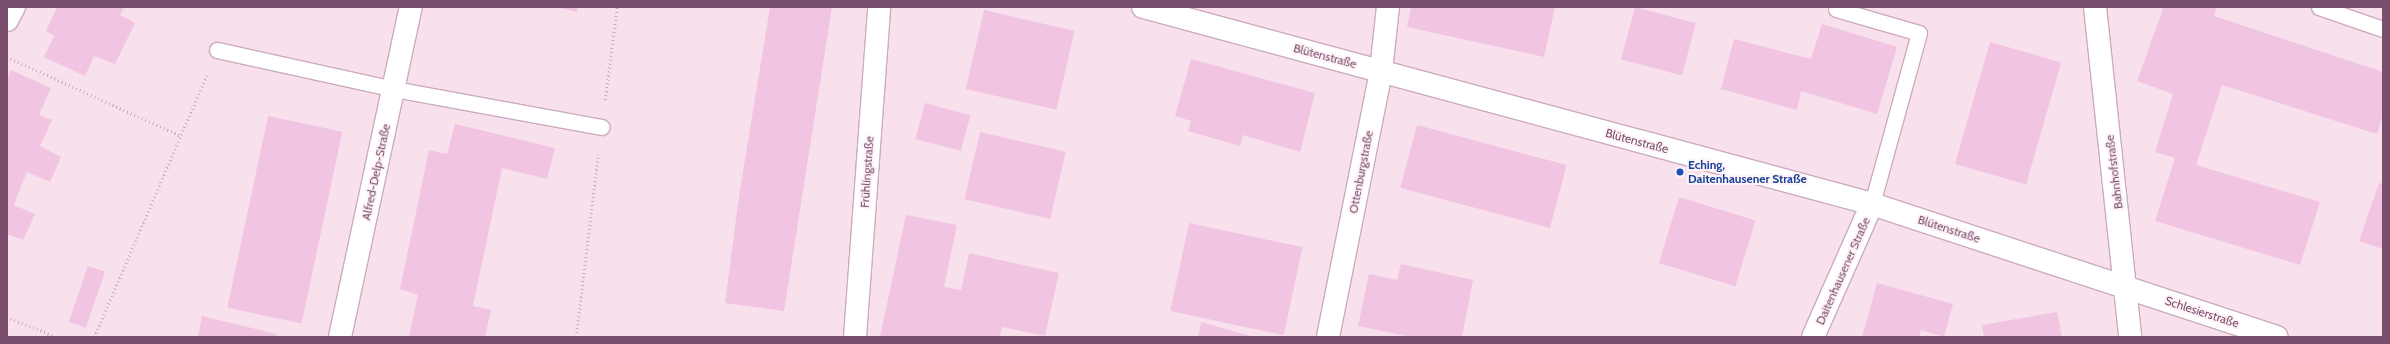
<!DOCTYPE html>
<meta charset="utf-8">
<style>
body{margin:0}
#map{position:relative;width:2390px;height:344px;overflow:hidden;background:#fcecf3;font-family:Cabin,sans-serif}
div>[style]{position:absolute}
.residential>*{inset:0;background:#f9e0ed;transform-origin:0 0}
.building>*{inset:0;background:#f1c4e2;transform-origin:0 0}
.path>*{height:2.5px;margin-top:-1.25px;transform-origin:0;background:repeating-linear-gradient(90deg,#d7a6c7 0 1px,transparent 0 4px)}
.roads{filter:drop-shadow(1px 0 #cbabbf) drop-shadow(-1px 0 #cbabbf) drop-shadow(0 1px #cbabbf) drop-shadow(0 -1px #cbabbf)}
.lane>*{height:15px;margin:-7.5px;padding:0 7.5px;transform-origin:7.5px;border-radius:7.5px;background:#fff}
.street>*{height:22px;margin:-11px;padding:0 11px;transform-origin:11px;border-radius:11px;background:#fff}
.dots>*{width:11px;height:11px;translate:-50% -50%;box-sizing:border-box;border:2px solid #fff3f8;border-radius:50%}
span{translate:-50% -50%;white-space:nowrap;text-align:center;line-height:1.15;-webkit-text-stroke:4px #fff3f8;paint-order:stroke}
.street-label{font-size:12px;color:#784e6c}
.transit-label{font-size:12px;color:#164399;font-weight:700}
.left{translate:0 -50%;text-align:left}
.frame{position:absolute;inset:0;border:8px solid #784e6c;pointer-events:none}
</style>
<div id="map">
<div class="residential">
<div style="left:7px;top:7px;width:2376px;height:330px"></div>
</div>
<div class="building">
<div style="clip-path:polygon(57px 7px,124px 7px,120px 15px,135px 23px,115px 64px,94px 56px,85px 76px,44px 57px,54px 36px,46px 31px)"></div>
<div style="clip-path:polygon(556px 7px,578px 7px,577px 12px)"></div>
<div style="clip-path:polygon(770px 7px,832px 7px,784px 311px,725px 303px,739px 196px)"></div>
<div style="clip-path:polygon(1411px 7px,1555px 7px,1544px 57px,1407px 27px)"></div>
<div style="left:1635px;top:7px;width:63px;height:54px;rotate:15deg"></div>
<div style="clip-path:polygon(2159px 7px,2217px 7px,2214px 16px,2383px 72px,2383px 114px,2377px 134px,2222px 85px,2196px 165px,2320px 202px,2300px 265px,2155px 221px,2175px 158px,2155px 152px,2173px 94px,2137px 81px,2163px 9px)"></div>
<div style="left:984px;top:10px;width:93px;height:81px;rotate:13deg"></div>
<div style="clip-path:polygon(1822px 24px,1897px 47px,1877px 114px,1801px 91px,1797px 110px,1721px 89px,1734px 39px,1811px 59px)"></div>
<div style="left:1990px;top:42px;width:74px;height:127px;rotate:16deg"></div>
<div style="clip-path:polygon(1191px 59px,1315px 93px,1300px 152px,1243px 135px,1240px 146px,1188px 131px,1191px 121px,1175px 116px)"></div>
<div style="clip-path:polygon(11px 70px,51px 88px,39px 115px,52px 120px,40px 146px,61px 157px,50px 182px,27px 172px,21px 186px,14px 205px,35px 214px,23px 240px,7px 234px,7px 79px)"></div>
<div style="left:925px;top:103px;width:47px;height:37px;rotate:15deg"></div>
<div style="left:268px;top:116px;width:76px;height:196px;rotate:12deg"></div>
<div style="clip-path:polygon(455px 124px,555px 148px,547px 179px,502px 168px,473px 306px,491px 310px,485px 337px,409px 337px,418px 295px,400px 289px,419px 198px,429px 150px,447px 154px)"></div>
<div style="left:1417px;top:125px;width:155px;height:65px;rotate:15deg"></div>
<div style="left:980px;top:132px;width:88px;height:69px;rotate:13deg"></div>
<div style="clip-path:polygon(2379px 183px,2383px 184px,2383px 249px,2359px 241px)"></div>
<div style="left:1679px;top:197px;width:80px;height:69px;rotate:17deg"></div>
<div style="clip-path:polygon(906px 215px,957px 225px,944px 287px,961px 290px,969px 253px,1059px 273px,1045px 336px,1002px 327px,1000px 337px,880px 337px)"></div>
<div style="left:1189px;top:223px;width:116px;height:90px;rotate:12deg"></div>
<div style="clip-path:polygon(1401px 264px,1473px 280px,1462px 337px,1411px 337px,1358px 326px,1369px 274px,1397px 280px)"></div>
<div style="left:88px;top:266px;width:18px;height:59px;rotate:19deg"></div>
<div style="clip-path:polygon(1877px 283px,1953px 304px,1944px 337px,1921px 330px,1919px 337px,1862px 337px)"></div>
<div style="clip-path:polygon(2057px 312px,2062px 337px,1984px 337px,1982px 325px)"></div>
<div style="clip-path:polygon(202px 316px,277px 334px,276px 337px,198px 337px)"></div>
<div style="clip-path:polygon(1201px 322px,1254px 337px,1198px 337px)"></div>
</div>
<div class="path">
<div style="left:7px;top:57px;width:191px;rotate:24.4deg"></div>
<div style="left:605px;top:100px;width:94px;rotate:-82.6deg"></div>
<div style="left:7px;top:317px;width:54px;rotate:21.8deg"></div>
<div style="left:94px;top:337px;width:285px;rotate:-66.7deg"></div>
<div style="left:576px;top:337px;width:184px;rotate:-83.1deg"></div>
</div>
<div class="roads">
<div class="lane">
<div style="left:2319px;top:7px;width:68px;rotate:19deg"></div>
<div style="left:1836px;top:9px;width:86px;rotate:16.1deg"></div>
<div style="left:1919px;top:33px;width:177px;rotate:105.4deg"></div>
<div style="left:217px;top:50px;width:181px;rotate:12.4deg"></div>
<div style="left:394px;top:89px;width:211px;rotate:10.4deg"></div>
</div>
<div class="street">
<div style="left:1143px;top:7px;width:755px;rotate:15.12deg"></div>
<div style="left:1872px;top:204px;width:426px;rotate:18.2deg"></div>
<div style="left:2095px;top:7px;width:332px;rotate:83.9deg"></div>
<div style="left:7px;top:20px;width:15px;rotate:-62deg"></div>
<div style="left:340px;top:337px;width:338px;rotate:-77.9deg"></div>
<div style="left:855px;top:337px;width:331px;rotate:-85.8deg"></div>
<div style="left:1328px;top:337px;width:271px;rotate:-78.7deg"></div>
<div style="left:1381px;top:71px;width:64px;rotate:-83.8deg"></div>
<div style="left:1813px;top:337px;width:145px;rotate:-66.1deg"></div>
</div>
</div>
<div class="dots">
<div style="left:1680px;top:172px;background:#1a4fb4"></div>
</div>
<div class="street-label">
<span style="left:1325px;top:56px;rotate:15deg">Blütenstraße</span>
<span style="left:1637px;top:141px;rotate:15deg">Blütenstraße</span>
<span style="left:376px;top:172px;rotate:-78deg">Alfred-Delp-Straße</span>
<span style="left:867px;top:172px;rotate:-86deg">Frühlingstraße</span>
<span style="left:1361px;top:172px;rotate:-79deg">Ottenburgstraße</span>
<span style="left:2114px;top:172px;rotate:-97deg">Bahnhofstraße</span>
<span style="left:1949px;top:229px;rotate:18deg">Blütenstraße</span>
<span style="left:1843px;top:271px;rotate:-66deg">Daitenhausener Straße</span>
<span style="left:2202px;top:312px;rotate:18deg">Schlesierstraße</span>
</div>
<div class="transit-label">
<span class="left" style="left:1688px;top:172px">Eching,<br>Daitenhausener Straße</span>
</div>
<div class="frame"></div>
</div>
